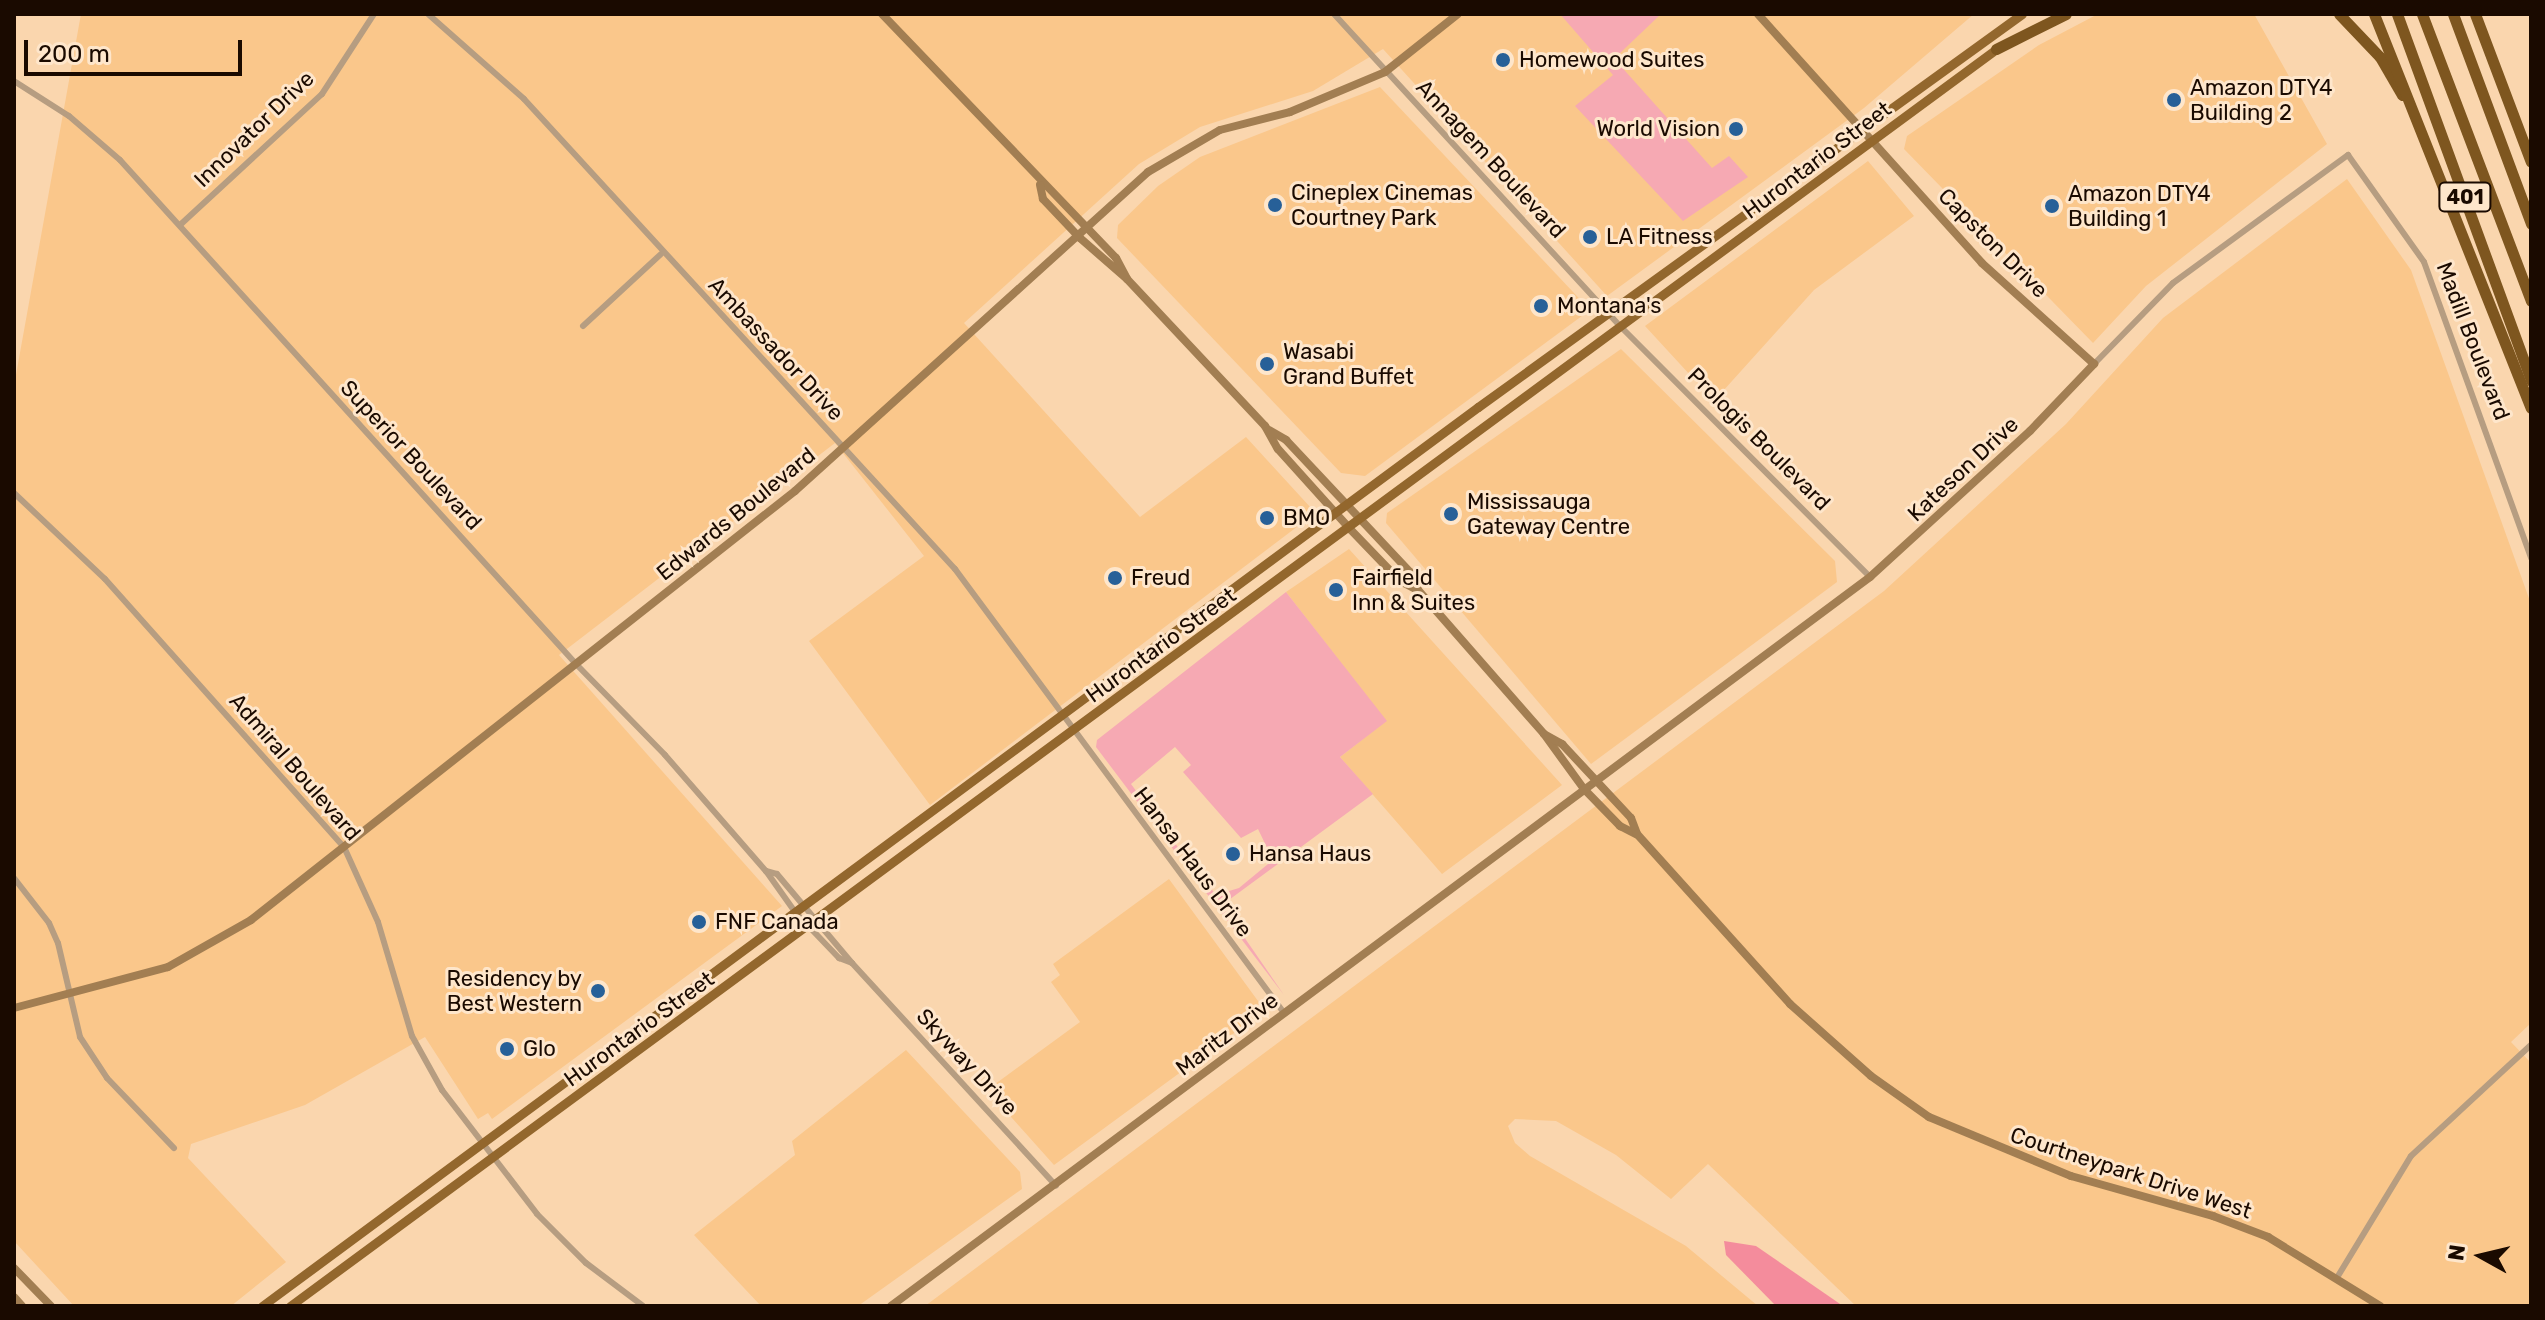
<!DOCTYPE html>
<style>
body{margin:0}
#map{position:relative;width:2545px;height:1320px;overflow:hidden;background:#fad6ae;font-family:Rubik,sans-serif}
div>[style]{position:absolute}
.built>*{inset:0;background:#fac78b}
.green>*{inset:0;background:#f6a9b3}
.forest>*{inset:0;background:#f48c9c}
.street>*{height:6px;margin:-3px;padding:0 3px;transform-origin:3px;border-radius:3px;background:#b69d81}
.secondary>*{height:8px;margin:-4px;padding:0 4px;transform-origin:4px;border-radius:4px;background:#a27e52}
.primary>*{height:9px;margin:-4.5px;padding:0 4.5px;transform-origin:4.5px;border-radius:4.5px;background:#93672d}
.highway>*{height:11px;margin:-5.5px;padding:0 5.5px;transform-origin:5.5px;border-radius:5.5px;background:#7e561f}
.dots>*{width:22px;height:22px;translate:-50% -50%;box-sizing:border-box;border:4px solid #fee6cb;border-radius:50%}
span{translate:-50% -50%;white-space:nowrap;text-align:center;line-height:1.15;-webkit-text-stroke:6px #fee6cb;paint-order:stroke}
.shield-label span{padding:2px 6px;background:#fee6cb;border:2px solid;border-radius:6px;-webkit-text-stroke-width:0}
.shield-label{font-size:20px;color:#1a0a00;font-weight:700}
.poi-label{font-size:22px;color:#1a0a00}
.left{translate:0 -50%;text-align:left}
.right{translate:-100% -50%;text-align:right}
.street-label{font-size:22px;color:#1a0a00}
.frame{position:absolute;inset:0;border:16px solid #1a0a00;pointer-events:none}
.north{position:absolute;left:2441px;top:1216px;width:80px;height:80px;-webkit-text-stroke:6px #fee6cb;paint-order:stroke;rotate:278deg;font-size:22px;font-weight:700;line-height:32px;text-align:center;color:#1a0a00}
.north::after{content:'';display:block;margin:auto;width:28px;height:36px;background:#1a0a00;clip-path:polygon(50% 0,100% 100%,50% 72%,0 100%)}
.scale{position:absolute;left:24px;top:40px;width:218px;height:36px;box-sizing:border-box;border:4px solid #1a0a00;border-top:0;padding-left:10px;font-size:24px;line-height:28px;white-space:nowrap;color:#1a0a00;-webkit-text-stroke:6px #fee6cb;paint-order:stroke}
</style>
<div id="map">
<div class="built">
<div style="clip-path:polygon(81px 14px,1974px 14px,1864px 108px,1607px 296px,1383px 49px,1313px 91px,1200px 127px,1139px 164px,964px 323px,1140px 517px,1246px 437px,1311px 508px,1310px 517px,930px 805px,809px 641px,924px 556px,835px 443px,559px 655px,782px 906px,492px 1119px,488px 1113px,478px 1119px,425px 1037px,305px 1105px,191px 1144px,188px 1158px,286px 1262px,231px 1306px,74px 1306px,14px 1241px,14px 386px)"></div>
<div style="clip-path:polygon(2098px 14px,2254px 14px,2327px 144px,2146px 286px,2093px 343px,1904px 149px,1907px 136px,2039px 45px)"></div>
<div style="clip-path:polygon(1380px 87px,1590px 310px,1365px 476px,1341px 473px,1117px 238px,1118px 225px,1158px 186px,1200px 157px)"></div>
<div style="clip-path:polygon(1868px 161px,1914px 216px,1814px 290px,1714px 401px,1645px 326px)"></div>
<div style="clip-path:polygon(2347px 179px,2411px 270px,2531px 604px,2531px 1023px,2511px 1042px,2531px 1063px,2531px 1306px,1856px 1306px,1708px 1164px,1671px 1199px,1616px 1155px,1556px 1121px,1515px 1119px,1508px 1126px,1515px 1143px,1530px 1156px,1686px 1246px,1758px 1306px,925px 1306px,1884px 591px,2066px 424px,2163px 318px)"></div>
<div style="clip-path:polygon(1621px 349px,1835px 561px,1837px 582px,1591px 764px,1386px 523px,1387px 513px)"></div>
<div style="clip-path:polygon(1349px 549px,1562px 785px,1442px 874px,1340px 757px,1386px 721px,1286px 592px)"></div>
<div style="clip-path:polygon(1169px 879px,1258px 1001px,1260px 1014px,1054px 1165px,987px 1090px,1080px 1022px,1051px 982px,1060px 975px,1053px 964px)"></div>
<div style="clip-path:polygon(906px 1050px,1020px 1172px,1022px 1189px,858px 1306px,761px 1306px,694px 1235px,795px 1155px,792px 1141px)"></div>
</div>
<div class="green">
<div style="clip-path:polygon(1560px 14px,1661px 14px,1619px 54px,1618px 63px,1712px 168px,1729px 156px,1748px 177px,1683px 221px,1575px 106px,1613px 75px)"></div>
<div style="clip-path:polygon(1286px 592px,1387px 721px,1340px 757px,1373px 794px,1222px 905px,1284px 995px,1188px 869px,1190px 862px,1216px 895px,1239px 888px,1273px 860px,1258px 829px,1241px 838px,1183px 772px,1191px 765px,1175px 747px,1131px 784px,1183px 854px,1176px 853px,1096px 747px,1097px 740px)"></div>
</div>
<div class="forest">
<div style="clip-path:polygon(1724px 1241px,1756px 1246px,1843px 1306px,1776px 1306px,1726px 1255px)"></div>
</div>
<div class="street">
<div style="left:428px;top:14px;width:128px;rotate:41.5deg"></div>
<div style="left:524px;top:99px;width:638px;rotate:47.48deg"></div>
<div style="left:955px;top:569px;width:553px;rotate:53.46deg"></div>
<div style="left:1334px;top:14px;width:426px;rotate:47.5deg"></div>
<div style="left:1622px;top:328px;width:351px;rotate:45.1deg"></div>
<div style="left:14px;top:81px;width:65px;rotate:32.5deg"></div>
<div style="left:69px;top:116px;width:67px;rotate:40.8deg"></div>
<div style="left:120px;top:160px;width:680px;rotate:47.86deg"></div>
<div style="left:576px;top:664px;width:127px;rotate:45.6deg"></div>
<div style="left:665px;top:755px;width:154px;rotate:49deg"></div>
<div style="left:766px;top:871px;width:50px;rotate:54.7deg"></div>
<div style="left:795px;top:912px;width:64px;rotate:46.3deg"></div>
<div style="left:839px;top:958px;width:14px;rotate:21deg"></div>
<div style="left:180px;top:225px;width:193px;rotate:-42.7deg"></div>
<div style="left:322px;top:94px;width:95px;rotate:-57deg"></div>
<div style="left:583px;top:326px;width:106px;rotate:-42.7deg"></div>
<div style="left:2094px;top:364px;width:113px;rotate:-45.7deg"></div>
<div style="left:2173px;top:283px;width:217px;rotate:-36.2deg"></div>
<div style="left:2348px;top:155px;width:131px;rotate:54.6deg"></div>
<div style="left:2424px;top:262px;width:315px;rotate:70.1deg"></div>
<div style="left:14px;top:493px;width:125px;rotate:43.4deg"></div>
<div style="left:105px;top:579px;width:359px;rotate:48.3deg"></div>
<div style="left:344px;top:847px;width:82px;rotate:65.6deg"></div>
<div style="left:378px;top:922px;width:119px;rotate:73.4deg"></div>
<div style="left:412px;top:1036px;width:62px;rotate:60.9deg"></div>
<div style="left:442px;top:1090px;width:156px;rotate:52.5deg"></div>
<div style="left:537px;top:1214px;width:69px;rotate:45deg"></div>
<div style="left:586px;top:1263px;width:71px;rotate:37deg"></div>
<div style="left:766px;top:871px;width:11px;rotate:15deg"></div>
<div style="left:777px;top:874px;width:116px;rotate:49.9deg"></div>
<div style="left:852px;top:963px;width:302px;rotate:47.5deg"></div>
<div style="left:14px;top:878px;width:57px;rotate:52.1deg"></div>
<div style="left:49px;top:923px;width:22px;rotate:66deg"></div>
<div style="left:58px;top:943px;width:97px;rotate:76.8deg"></div>
<div style="left:80px;top:1037px;width:49px;rotate:56.6deg"></div>
<div style="left:107px;top:1078px;width:97px;rotate:46.3deg"></div>
<div style="left:2338px;top:1276px;width:140px;rotate:-58.7deg"></div>
<div style="left:2411px;top:1156px;width:163px;rotate:-42.8deg"></div>
</div>
<div class="secondary">
<div style="left:882px;top:14px;width:338px;rotate:46.2deg"></div>
<div style="left:1116px;top:258px;width:24px;rotate:62deg"></div>
<div style="left:1127px;top:279px;width:202px;rotate:46.8deg"></div>
<div style="left:1265px;top:426px;width:26px;rotate:61deg"></div>
<div style="left:1278px;top:449px;width:108px;rotate:48deg"></div>
<div style="left:1350px;top:529px;width:72px;rotate:46.1deg"></div>
<div style="left:1400px;top:581px;width:20px;rotate:27deg"></div>
<div style="left:1040px;top:185px;width:14px;rotate:78deg"></div>
<div style="left:1043px;top:199px;width:54px;rotate:46.5deg"></div>
<div style="left:1080px;top:238px;width:62px;rotate:41.1deg"></div>
<div style="left:1269px;top:430px;width:20px;rotate:30deg"></div>
<div style="left:1286px;top:440px;width:181px;rotate:46.8deg"></div>
<div style="left:1410px;top:572px;width:20px;rotate:66deg"></div>
<div style="left:1418px;top:590px;width:191px;rotate:48.8deg"></div>
<div style="left:1544px;top:734px;width:68px;rotate:54deg"></div>
<div style="left:1584px;top:789px;width:52px;rotate:45.8deg"></div>
<div style="left:1620px;top:826px;width:18px;rotate:27deg"></div>
<div style="left:1544px;top:734px;width:21px;rotate:29deg"></div>
<div style="left:1562px;top:744px;width:101px;rotate:47deg"></div>
<div style="left:1631px;top:818px;width:17px;rotate:69deg"></div>
<div style="left:1637px;top:834px;width:229px;rotate:48deg"></div>
<div style="left:1790px;top:1004px;width:108px;rotate:41.6deg"></div>
<div style="left:1871px;top:1076px;width:71px;rotate:35.3deg"></div>
<div style="left:1929px;top:1117px;width:154px;rotate:22.6deg"></div>
<div style="left:2071px;top:1176px;width:148px;rotate:15.7deg"></div>
<div style="left:2213px;top:1216px;width:59px;rotate:20.9deg"></div>
<div style="left:2268px;top:1237px;width:132px;rotate:31.6deg"></div>
<div style="left:14px;top:1008px;width:159px;rotate:-14.9deg"></div>
<div style="left:168px;top:967px;width:95px;rotate:-29.5deg"></div>
<div style="left:251px;top:920px;width:693px;rotate:-38.26deg"></div>
<div style="left:795px;top:491px;width:476px;rotate:-42.1deg"></div>
<div style="left:1148px;top:172px;width:83px;rotate:-30.3deg"></div>
<div style="left:1220px;top:130px;width:72px;rotate:-14.4deg"></div>
<div style="left:1290px;top:112px;width:103px;rotate:-22.8deg"></div>
<div style="left:1385px;top:72px;width:93px;rotate:-38.5deg"></div>
<div style="left:14px;top:1268px;width:53px;rotate:45.8deg"></div>
<div style="left:14px;top:1297px;width:12px;rotate:48deg"></div>
<div style="left:891px;top:1306px;width:1221px;rotate:-36.67deg"></div>
<div style="left:1870px;top:577px;width:217px;rotate:-42.4deg"></div>
<div style="left:2030px;top:431px;width:93px;rotate:-46.3deg"></div>
<div style="left:2094px;top:364px;width:151px;rotate:-138deg"></div>
<div style="left:1982px;top:263px;width:335px;rotate:-132deg"></div>
</div>
<div class="primary">
<div style="left:262px;top:1306px;width:1512px;rotate:-36.48deg"></div>
<div style="left:1478px;top:407px;width:671px;rotate:-35.85deg"></div>
<div style="left:290px;top:1306px;width:2123px;rotate:-36.38deg"></div>
</div>
<div class="highway">
<div style="left:2339px;top:14px;width:59px;rotate:46.4deg"></div>
<div style="left:2380px;top:57px;width:44px;rotate:59.9deg"></div>
<div style="left:2374px;top:14px;width:424px;rotate:68.3deg"></div>
<div style="left:2397px;top:14px;width:391px;rotate:69.9deg"></div>
<div style="left:2422px;top:14px;width:307px;rotate:69.2deg"></div>
<div style="left:2453px;top:14px;width:224px;rotate:69.6deg"></div>
<div style="left:2475px;top:14px;width:158px;rotate:69.3deg"></div>
<div style="left:1996px;top:49px;width:78px;rotate:-26.6deg"></div>
</div>
<div class="dots">
<div style="left:1503px;top:60px;background:#276098"></div>
<div style="left:2174px;top:100px;background:#276098"></div>
<div style="left:1736px;top:129px;background:#276098"></div>
<div style="left:1275px;top:205px;background:#276098"></div>
<div style="left:2052px;top:206px;background:#276098"></div>
<div style="left:1590px;top:237px;background:#276098"></div>
<div style="left:1541px;top:306px;background:#276098"></div>
<div style="left:1267px;top:364px;background:#276098"></div>
<div style="left:1451px;top:514px;background:#276098"></div>
<div style="left:1267px;top:518px;background:#276098"></div>
<div style="left:1115px;top:578px;background:#276098"></div>
<div style="left:1336px;top:590px;background:#276098"></div>
<div style="left:1233px;top:854px;background:#276098"></div>
<div style="left:699px;top:922px;background:#276098"></div>
<div style="left:598px;top:991px;background:#276098"></div>
<div style="left:507px;top:1049px;background:#276098"></div>
</div>
<div class="shield-label">
<span style="left:2465px;top:197px">401</span>
</div>
<div class="poi-label">
<span class="left" style="left:1519px;top:60px">Homewood Suites</span>
<span class="left" style="left:2190px;top:100px">Amazon DTY4<br>Building 2</span>
<span class="right" style="left:1720px;top:129px">World Vision</span>
<span class="left" style="left:1291px;top:205px">Cineplex Cinemas<br>Courtney Park</span>
<span class="left" style="left:2068px;top:206px">Amazon DTY4<br>Building 1</span>
<span class="left" style="left:1606px;top:237px">LA Fitness</span>
<span class="left" style="left:1557px;top:306px">Montana's</span>
<span class="left" style="left:1283px;top:364px">Wasabi<br>Grand Buffet</span>
<span class="left" style="left:1467px;top:514px">Mississauga<br>Gateway Centre</span>
<span class="left" style="left:1283px;top:518px">BMO</span>
<span class="left" style="left:1352px;top:590px">Fairfield<br>Inn &amp; Suites</span>
<span class="left" style="left:1131px;top:578px">Freud</span>
<span class="left" style="left:1249px;top:854px">Hansa Haus</span>
<span class="left" style="left:715px;top:922px">FNF Canada</span>
<span class="right" style="left:582px;top:991px">Residency by<br>Best Western</span>
<span class="left" style="left:523px;top:1049px">Glo</span>
</div>
<div class="street-label">
<span style="left:254px;top:129px;rotate:-44deg">Innovator Drive</span>
<span style="left:1491px;top:159px;rotate:47deg">Annagem Boulevard</span>
<span style="left:1817px;top:160px;rotate:-37deg">Hurontario Street</span>
<span style="left:1993px;top:243px;rotate:45deg">Capston Drive</span>
<span style="left:2473px;top:341px;rotate:69deg">Madill Boulevard</span>
<span style="left:776px;top:349px;rotate:47deg">Ambassador Drive</span>
<span style="left:1759px;top:439px;rotate:45deg">Prologis Boulevard</span>
<span style="left:411px;top:455px;rotate:47deg">Superior Boulevard</span>
<span style="left:1963px;top:469px;rotate:-43deg">Kateson Drive</span>
<span style="left:736px;top:514px;rotate:-39deg">Edwards Boulevard</span>
<span style="left:1161px;top:645px;rotate:-36deg">Hurontario Street</span>
<span style="left:295px;top:767px;rotate:49deg">Admiral Boulevard</span>
<span style="left:1193px;top:862px;rotate:53deg">Hansa Haus Drive</span>
<span style="left:639px;top:1029px;rotate:-36deg">Hurontario Street</span>
<span style="left:1227px;top:1034px;rotate:-37deg">Maritz Drive</span>
<span style="left:967px;top:1062px;rotate:47deg">Skyway Drive</span>
<span style="left:2131px;top:1173px;rotate:18deg">Courtneypark Drive West</span>
</div>
<div class="frame"></div>
<div class="north">N</div>
<div class="scale">200 m</div>
</div>
